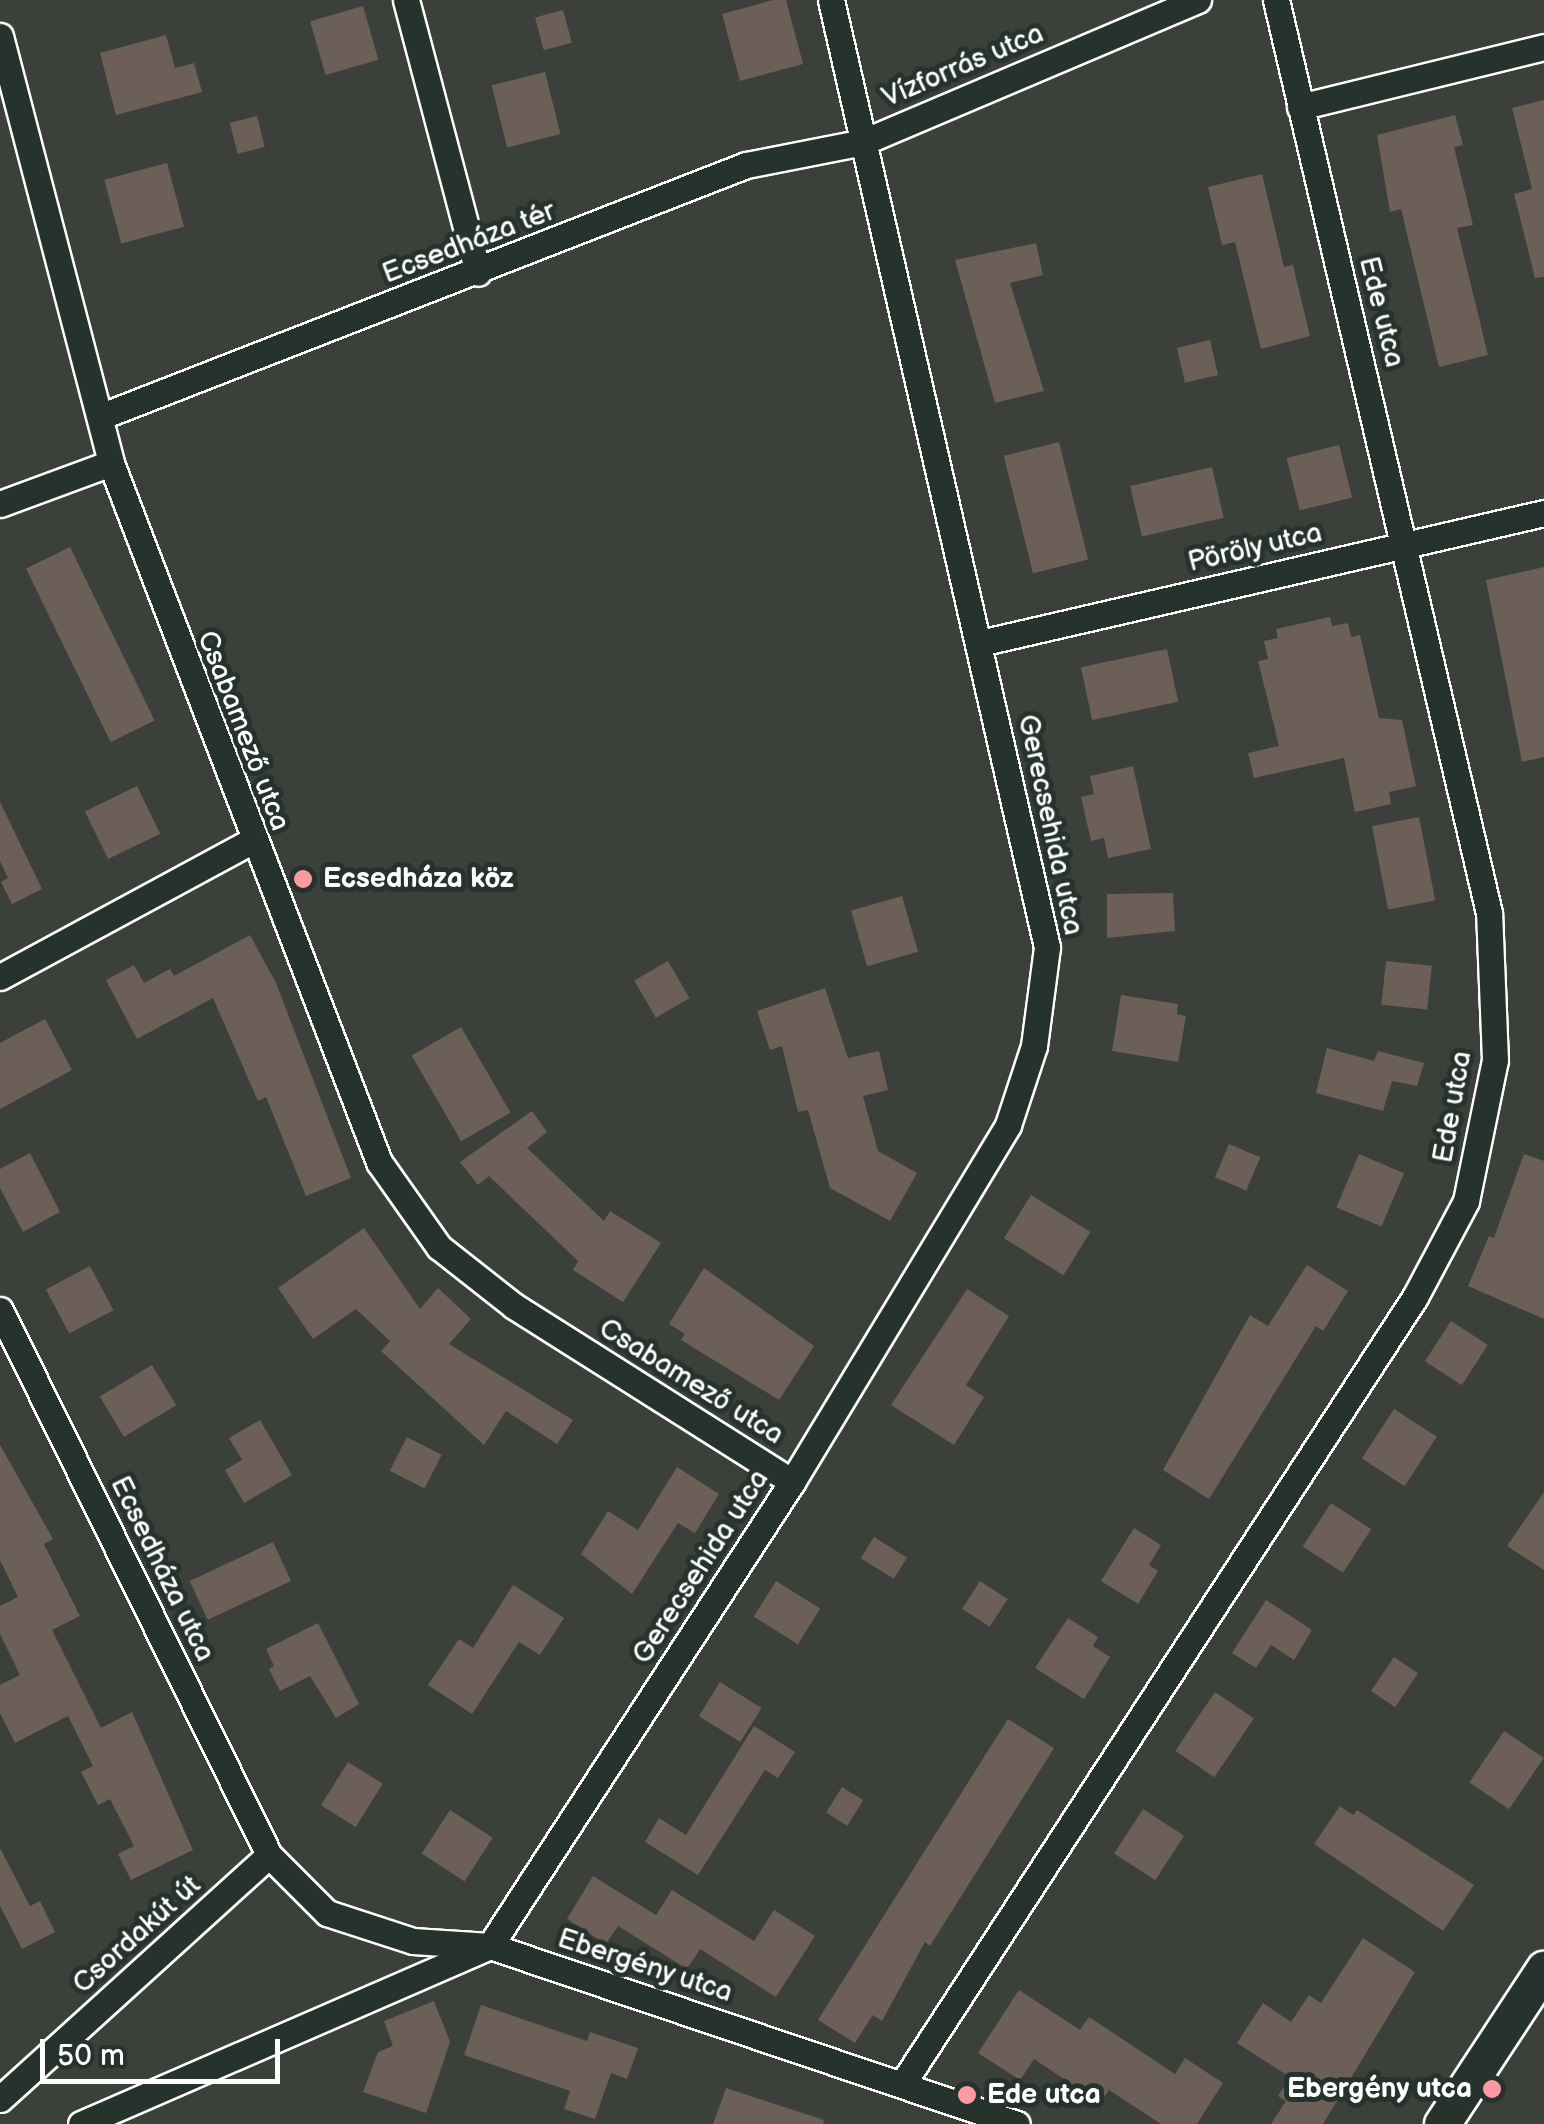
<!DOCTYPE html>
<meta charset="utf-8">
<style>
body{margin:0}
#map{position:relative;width:1544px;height:2124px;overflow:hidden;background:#3b403a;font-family:"Balsamiq Sans",sans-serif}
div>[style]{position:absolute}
.building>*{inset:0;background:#6b5f57;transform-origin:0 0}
.roads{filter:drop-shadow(2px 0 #fff) drop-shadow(-2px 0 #fff) drop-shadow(0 2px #fff) drop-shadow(0 -2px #fff)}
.minor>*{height:25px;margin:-12.5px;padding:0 12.5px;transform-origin:12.5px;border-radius:12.5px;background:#26332d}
.secondary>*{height:35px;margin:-17.5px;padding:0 17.5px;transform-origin:17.5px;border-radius:17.5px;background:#26332d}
.dots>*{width:28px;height:28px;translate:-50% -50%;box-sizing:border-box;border:5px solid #26332d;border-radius:50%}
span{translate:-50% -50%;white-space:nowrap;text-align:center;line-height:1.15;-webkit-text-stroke:10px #26332d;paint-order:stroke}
.street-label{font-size:28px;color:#fff}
.poi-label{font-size:28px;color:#fff;font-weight:700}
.left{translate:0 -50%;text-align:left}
.right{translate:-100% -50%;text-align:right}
.scale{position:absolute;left:40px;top:2039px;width:240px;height:45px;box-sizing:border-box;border:5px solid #fff;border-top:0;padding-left:12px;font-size:30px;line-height:35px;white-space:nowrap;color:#fff;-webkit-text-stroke:8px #26332d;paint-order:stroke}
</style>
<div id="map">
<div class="building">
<div style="clip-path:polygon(773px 0,786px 0,803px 64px,740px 81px,722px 14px)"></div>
<div style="left:363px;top:6px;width:56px;height:55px;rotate:74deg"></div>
<div style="left:563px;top:10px;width:34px;height:29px;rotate:75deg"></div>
<div style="clip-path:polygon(166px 35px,175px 68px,194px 63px,202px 92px,116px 115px,100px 53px)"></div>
<div style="left:545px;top:72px;width:64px;height:55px;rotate:76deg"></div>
<div style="clip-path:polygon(1544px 100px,1544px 277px,1535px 278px,1514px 194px,1532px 189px,1512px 108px)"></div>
<div style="clip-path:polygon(1455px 115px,1463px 145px,1454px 147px,1473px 225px,1457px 228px,1488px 355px,1439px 367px,1401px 209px,1390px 212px,1377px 135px)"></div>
<div style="left:257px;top:116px;width:32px;height:28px;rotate:76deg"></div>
<div style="left:167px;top:163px;width:66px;height:65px;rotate:75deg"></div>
<div style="clip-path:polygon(1262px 174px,1284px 267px,1293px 265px,1310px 336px,1261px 349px,1235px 242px,1222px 245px,1208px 187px)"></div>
<div style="clip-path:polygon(1036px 243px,1043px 275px,1010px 283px,1044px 391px,995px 403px,955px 260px)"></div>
<div style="left:1210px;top:340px;width:36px;height:34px;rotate:77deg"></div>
<div style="left:1059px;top:442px;width:121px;height:57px;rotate:76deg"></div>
<div style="left:1339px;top:445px;width:54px;height:54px;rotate:76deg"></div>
<div style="left:1212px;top:467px;width:52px;height:84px;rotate:77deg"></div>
<div style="left:70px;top:547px;width:193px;height:49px;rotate:64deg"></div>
<div style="clip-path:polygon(1544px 567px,1544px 757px,1522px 762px,1486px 580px)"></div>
<div style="clip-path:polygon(1330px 617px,1332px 626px,1348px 623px,1351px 637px,1360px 635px,1379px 718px,1402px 720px,1416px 786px,1389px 792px,1391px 804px,1355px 812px,1344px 758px,1254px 778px,1248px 753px,1279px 746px,1258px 661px,1268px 659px,1264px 641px,1278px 638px,1276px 629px)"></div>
<div style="left:1167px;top:649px;width:54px;height:88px;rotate:78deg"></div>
<div style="clip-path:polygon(1133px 766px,1151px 849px,1108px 858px,1104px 838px,1091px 841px,1081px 797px,1094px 794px,1090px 776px)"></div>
<div style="left:137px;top:786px;width:53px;height:58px;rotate:64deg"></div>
<div style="clip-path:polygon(0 802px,42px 889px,12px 904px,1px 882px,8px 878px,0 861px)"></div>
<div style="left:1419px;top:817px;width:85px;height:48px;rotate:79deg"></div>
<div style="clip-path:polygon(1173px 893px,1175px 931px,1107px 938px,1107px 894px)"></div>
<div style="left:902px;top:896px;width:58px;height:53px;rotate:74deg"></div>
<div style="clip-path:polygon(250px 935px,276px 983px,351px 1178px,306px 1196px,266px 1097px,258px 1101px,213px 998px,137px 1039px,106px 980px,134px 965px,144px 983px,170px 969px,174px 976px)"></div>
<div style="left:668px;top:961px;width:43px;height:39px;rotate:60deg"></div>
<div style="left:1386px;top:961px;width:46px;height:44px;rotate:6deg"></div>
<div style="clip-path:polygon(825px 988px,848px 1058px,879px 1051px,888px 1090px,863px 1096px,878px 1151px,917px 1173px,890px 1221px,830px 1188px,808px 1110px,798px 1112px,782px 1046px,770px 1050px,757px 1011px)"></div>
<div style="clip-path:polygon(1121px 995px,1178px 1004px,1177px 1014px,1186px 1016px,1178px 1062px,1112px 1051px)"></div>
<div style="clip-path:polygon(45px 1019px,72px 1070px,0 1109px,0 1043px)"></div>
<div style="left:461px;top:1027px;width:99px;height:57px;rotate:60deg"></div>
<div style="clip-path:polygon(1327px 1048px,1374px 1061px,1378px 1051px,1424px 1063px,1417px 1086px,1392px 1081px,1383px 1111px,1316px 1093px)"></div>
<div style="clip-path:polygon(532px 1111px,547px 1132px,527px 1148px,604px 1221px,610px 1211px,661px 1243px,623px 1302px,573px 1270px,578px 1261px,489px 1176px,478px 1185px,460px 1162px)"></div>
<div style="left:1229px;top:1144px;width:34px;height:36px;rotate:23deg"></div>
<div style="clip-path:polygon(30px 1153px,60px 1212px,23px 1232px,0 1188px,0 1169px)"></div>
<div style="left:1359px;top:1154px;width:49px;height:58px;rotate:23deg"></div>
<div style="clip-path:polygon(1524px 1154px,1544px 1161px,1544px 1319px,1468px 1286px,1489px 1236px,1494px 1238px)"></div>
<div style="left:1031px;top:1195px;width:70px;height:51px;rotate:32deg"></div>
<div style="clip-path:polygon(364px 1228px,420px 1309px,438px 1288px,471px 1319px,449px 1344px,573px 1420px,557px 1444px,506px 1411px,484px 1445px,381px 1351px,390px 1341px,356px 1309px,313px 1339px,278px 1288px)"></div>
<div style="clip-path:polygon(1307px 1265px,1348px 1291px,1323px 1331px,1316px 1326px,1209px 1499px,1163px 1470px,1250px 1315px,1268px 1326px)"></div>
<div style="left:90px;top:1266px;width:50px;height:50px;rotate:62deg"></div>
<div style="clip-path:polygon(704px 1268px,814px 1346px,779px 1400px,681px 1340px,685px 1334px,669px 1324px)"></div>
<div style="clip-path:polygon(967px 1289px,1009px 1316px,966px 1385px,984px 1397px,954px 1445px,891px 1405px)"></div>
<div style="left:1451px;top:1321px;width:44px;height:48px;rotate:33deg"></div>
<div style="left:152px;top:1365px;width:47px;height:61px;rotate:59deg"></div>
<div style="left:1394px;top:1409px;width:51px;height:59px;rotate:33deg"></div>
<div style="clip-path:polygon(260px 1420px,292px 1475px,244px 1503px,225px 1470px,242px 1460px,229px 1438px)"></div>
<div style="left:407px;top:1437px;width:39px;height:38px;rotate:27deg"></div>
<div style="clip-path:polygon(0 1445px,53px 1539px,44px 1544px,80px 1616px,52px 1630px,101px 1728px,132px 1712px,193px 1850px,131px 1880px,118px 1854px,134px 1846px,110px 1799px,98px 1805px,81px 1772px,93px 1766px,68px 1716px,15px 1743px,0 1713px,0 1685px,20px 1675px,0 1634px,0 1606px,18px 1597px,0 1560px)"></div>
<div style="clip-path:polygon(677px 1467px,719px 1494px,695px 1533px,678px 1523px,632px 1594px,581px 1554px,608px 1511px,638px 1530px)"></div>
<div style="clip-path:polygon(1544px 1492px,1544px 1570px,1507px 1546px)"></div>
<div style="left:1331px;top:1503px;width:48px;height:52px;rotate:33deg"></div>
<div style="clip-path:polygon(1134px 1528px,1161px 1545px,1149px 1565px,1158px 1571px,1138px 1604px,1101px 1581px)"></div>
<div style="left:874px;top:1537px;width:39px;height:25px;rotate:32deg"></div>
<div style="left:273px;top:1542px;width:43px;height:92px;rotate:65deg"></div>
<div style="left:776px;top:1581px;width:52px;height:42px;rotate:32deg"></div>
<div style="left:980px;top:1581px;width:33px;height:33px;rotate:33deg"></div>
<div style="clip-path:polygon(513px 1585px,564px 1618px,540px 1655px,519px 1642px,472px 1714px,428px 1685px,459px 1639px,473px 1648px)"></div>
<div style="clip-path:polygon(1266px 1600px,1312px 1630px,1294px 1660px,1271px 1645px,1256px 1668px,1232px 1653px)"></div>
<div style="clip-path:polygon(1068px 1618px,1098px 1637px,1093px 1646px,1110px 1657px,1084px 1699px,1035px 1668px)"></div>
<div style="clip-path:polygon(318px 1623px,359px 1704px,336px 1718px,310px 1676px,280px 1691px,269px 1669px,274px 1666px,266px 1649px)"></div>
<div style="left:1394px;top:1657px;width:29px;height:41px;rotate:34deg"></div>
<div style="left:720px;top:1682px;width:49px;height:40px;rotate:32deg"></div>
<div style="left:1215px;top:1692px;width:47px;height:71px;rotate:34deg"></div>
<div style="clip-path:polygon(1008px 1719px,1054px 1748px,930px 1946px,925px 1942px,882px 2021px,873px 2015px,855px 2043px,818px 2020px)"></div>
<div style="clip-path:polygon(754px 1726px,795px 1752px,778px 1778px,765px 1770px,698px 1875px,645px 1842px,659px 1818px,686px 1835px)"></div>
<div style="left:1504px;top:1731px;width:48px;height:62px;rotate:34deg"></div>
<div style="left:348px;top:1762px;width:41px;height:51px;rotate:32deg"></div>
<div style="left:842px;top:1787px;width:25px;height:30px;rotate:32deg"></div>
<div style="clip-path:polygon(1340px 1806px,1353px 1815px,1357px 1810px,1474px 1885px,1443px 1931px,1314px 1844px)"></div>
<div style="left:1143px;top:1809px;width:49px;height:53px;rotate:33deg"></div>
<div style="left:450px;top:1810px;width:51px;height:52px;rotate:33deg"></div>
<div style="clip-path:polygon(0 1848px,30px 1906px,40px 1901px,55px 1932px,22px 1949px,0 1906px)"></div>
<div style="clip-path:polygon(593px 1876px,656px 1915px,672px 1890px,754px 1941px,774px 1910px,815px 1936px,776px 1997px,700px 1949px,687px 1969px,618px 1926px,606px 1944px,567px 1919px)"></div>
<div style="clip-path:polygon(1363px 1938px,1415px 1972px,1323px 2124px,1271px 2124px,1286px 2101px,1278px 2096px,1290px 2077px,1237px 2043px,1263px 2003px,1291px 2022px,1309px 1995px,1321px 2003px)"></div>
<div style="clip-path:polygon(1019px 1990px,1080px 2030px,1089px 2017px,1175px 2074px,1185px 2058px,1223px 2083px,1197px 2124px,1161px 2124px,1109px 2090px,1100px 2103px,1034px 2059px,1020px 2080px,978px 2053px)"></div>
<div style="clip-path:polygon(434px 2001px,450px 2042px,426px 2113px,363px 2092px,378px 2052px,393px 2046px,384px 2021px)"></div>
<div style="clip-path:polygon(481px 2005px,587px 2041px,590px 2032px,638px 2048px,627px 2079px,611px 2073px,595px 2119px,564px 2109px,570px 2091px,464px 2055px)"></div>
<div style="clip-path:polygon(726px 2088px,824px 2120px,823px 2124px,713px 2124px)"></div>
</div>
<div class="roads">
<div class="minor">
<div style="left:406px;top:0;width:282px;rotate:75.2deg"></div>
<div style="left:0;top:36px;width:441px;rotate:75.4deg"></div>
<div style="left:111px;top:463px;width:749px;rotate:69.02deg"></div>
<div style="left:379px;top:1162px;width:104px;rotate:54.8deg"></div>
<div style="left:439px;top:1247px;width:95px;rotate:38.2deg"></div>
<div style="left:514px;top:1306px;width:329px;rotate:32.3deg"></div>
<div style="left:1300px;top:107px;width:251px;rotate:-13.8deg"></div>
<div style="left:102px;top:416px;width:691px;rotate:-21.29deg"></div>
<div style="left:746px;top:165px;width:119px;rotate:-11.1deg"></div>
<div style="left:863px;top:142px;width:364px;rotate:-23deg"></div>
<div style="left:0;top:504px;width:118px;rotate:-20.3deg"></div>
<div style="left:980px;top:643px;width:579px;rotate:-12.98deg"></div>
<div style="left:0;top:977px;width:286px;rotate:-28.4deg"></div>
<div style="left:0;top:1310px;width:608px;rotate:63.73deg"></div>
<div style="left:269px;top:1855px;width:82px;rotate:45deg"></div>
<div style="left:327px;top:1913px;width:90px;rotate:18deg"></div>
<div style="left:413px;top:1941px;width:77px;rotate:3.7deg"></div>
<div style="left:490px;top:1946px;width:556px;rotate:18.66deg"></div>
<div style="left:490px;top:1946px;width:554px;rotate:-56.94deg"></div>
<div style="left:792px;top:1482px;width:417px;rotate:-58.8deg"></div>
<div style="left:1008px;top:1125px;width:83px;rotate:-71.8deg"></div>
<div style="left:1034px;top:1046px;width:100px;rotate:-82.5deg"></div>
<div style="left:1047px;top:947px;width:971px;rotate:-102.85deg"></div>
<div style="left:903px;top:2083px;width:938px;rotate:-56.92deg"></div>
<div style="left:1415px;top:1297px;width:109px;rotate:-62deg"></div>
<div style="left:1466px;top:1201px;width:144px;rotate:-78.4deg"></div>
<div style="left:1495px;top:1060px;width:147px;rotate:-92.3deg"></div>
<div style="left:1489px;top:913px;width:938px;rotate:-103.13deg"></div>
<div style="left:0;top:2099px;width:363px;rotate:-42.2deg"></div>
<div style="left:81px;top:2124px;width:441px;rotate:-23.5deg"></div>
</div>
<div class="secondary">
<div style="left:1442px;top:2124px;width:186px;rotate:-56.7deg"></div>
</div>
</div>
<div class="dots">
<div style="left:303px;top:879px;background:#ff9aa2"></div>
<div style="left:1492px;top:2089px;background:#ff9aa2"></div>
<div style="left:967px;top:2095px;background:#ff9aa2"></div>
</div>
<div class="street-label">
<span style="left:963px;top:66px;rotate:-23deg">Vízforrás utca</span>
<span style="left:469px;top:243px;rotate:-21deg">Ecsedháza tér</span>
<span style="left:1381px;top:312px;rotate:76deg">Ede utca</span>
<span style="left:1255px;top:548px;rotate:-13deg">Pöröly utca</span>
<span style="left:243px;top:731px;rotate:69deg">Csabamező utca</span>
<span style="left:1050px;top:825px;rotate:78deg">Gerecsehida utca</span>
<span style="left:1453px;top:1107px;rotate:-80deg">Ede utca</span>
<span style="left:691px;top:1382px;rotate:32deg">Csabamező utca</span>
<span style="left:701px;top:1567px;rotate:-57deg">Gerecsehida utca</span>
<span style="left:162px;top:1569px;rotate:64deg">Ecsedháza utca</span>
<span style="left:137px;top:1935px;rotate:-42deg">Csordakút út</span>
<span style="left:645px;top:1966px;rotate:18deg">Ebergény utca</span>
</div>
<div class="poi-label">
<span class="left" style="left:323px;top:879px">Ecsedháza köz</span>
<span class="right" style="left:1472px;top:2089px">Ebergény utca</span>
<span class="left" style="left:987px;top:2095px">Ede utca</span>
</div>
<div class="scale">50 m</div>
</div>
